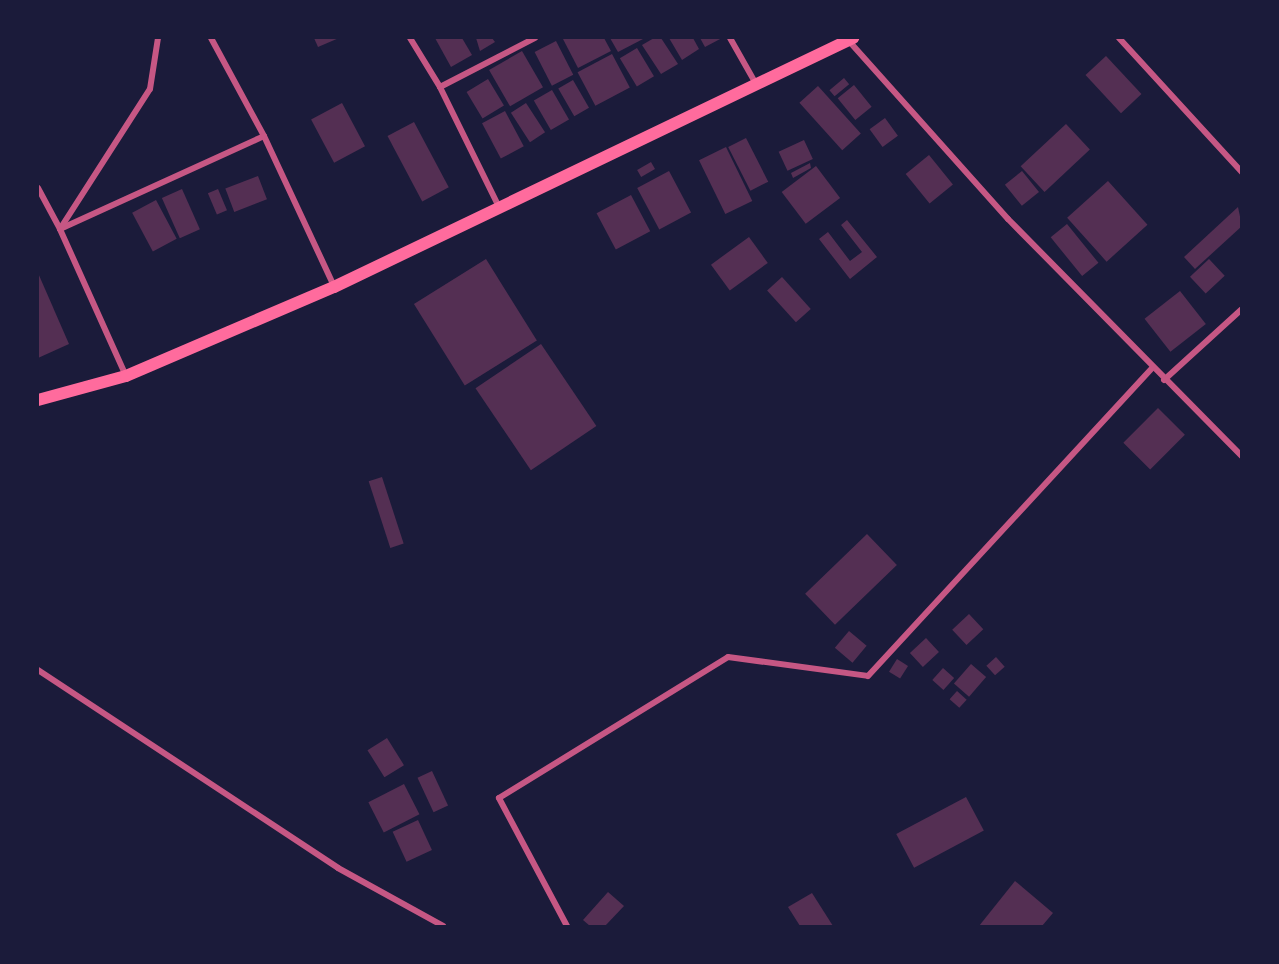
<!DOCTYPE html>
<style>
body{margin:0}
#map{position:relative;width:1279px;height:964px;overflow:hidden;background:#1b1b3a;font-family:Quicksand,sans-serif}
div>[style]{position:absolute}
.building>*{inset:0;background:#542f53;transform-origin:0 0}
.minor>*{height:6px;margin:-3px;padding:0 3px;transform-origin:3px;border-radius:3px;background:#c65784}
.secondary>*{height:12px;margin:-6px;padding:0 6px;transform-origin:6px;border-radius:6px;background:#ff6b9d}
span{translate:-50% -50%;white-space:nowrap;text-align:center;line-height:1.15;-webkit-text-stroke:4.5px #1b1b3a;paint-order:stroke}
.frame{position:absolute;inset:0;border:39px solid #1b1b3a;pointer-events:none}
</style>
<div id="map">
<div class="building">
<div style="clip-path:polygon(314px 38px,339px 38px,318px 47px)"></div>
<div style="clip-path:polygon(435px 38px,462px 38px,472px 55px,451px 67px)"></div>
<div style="clip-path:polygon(476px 38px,492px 38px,495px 42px,480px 51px)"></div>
<div style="clip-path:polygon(566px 38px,604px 38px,611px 51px,578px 68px,563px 39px)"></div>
<div style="clip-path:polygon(610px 38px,642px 38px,643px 39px,618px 52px)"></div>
<div style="clip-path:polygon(654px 38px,661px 38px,678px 64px,661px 74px,642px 45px)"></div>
<div style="clip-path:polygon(669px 38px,693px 38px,699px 49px,682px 60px)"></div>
<div style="clip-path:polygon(700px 38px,722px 38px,705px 47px)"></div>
<div style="left:556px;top:41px;width:38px;height:24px;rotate:63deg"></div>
<div style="left:637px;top:48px;width:33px;height:20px;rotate:59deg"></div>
<div style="left:522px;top:51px;width:42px;height:38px;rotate:60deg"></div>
<div style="left:612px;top:54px;width:38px;height:39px;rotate:62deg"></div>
<div style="left:1106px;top:56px;width:52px;height:28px;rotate:47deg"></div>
<div style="left:844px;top:78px;width:8px;height:19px;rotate:50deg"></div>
<div style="left:488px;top:79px;width:31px;height:25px;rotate:59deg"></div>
<div style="left:573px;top:80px;width:32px;height:17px;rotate:60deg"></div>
<div style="left:854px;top:85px;width:28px;height:21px;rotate:51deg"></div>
<div style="left:818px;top:86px;width:64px;height:25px;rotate:48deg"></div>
<div style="left:552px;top:90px;width:34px;height:21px;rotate:60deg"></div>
<div style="left:342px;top:103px;width:49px;height:35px;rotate:62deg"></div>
<div style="left:526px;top:103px;width:35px;height:18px;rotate:57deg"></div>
<div style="left:505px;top:111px;width:40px;height:26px;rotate:62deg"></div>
<div style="left:885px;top:118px;width:22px;height:19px;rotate:54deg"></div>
<div style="left:414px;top:122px;width:74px;height:30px;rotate:62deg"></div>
<div style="left:1066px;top:124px;width:35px;height:62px;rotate:47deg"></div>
<div style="left:746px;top:138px;width:49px;height:20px;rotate:63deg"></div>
<div style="left:804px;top:140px;width:21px;height:28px;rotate:65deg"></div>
<div style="left:726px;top:147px;width:60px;height:30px;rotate:64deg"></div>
<div style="left:929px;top:155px;width:38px;height:30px;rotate:51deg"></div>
<div style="left:651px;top:162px;width:8px;height:16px;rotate:60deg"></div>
<div style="clip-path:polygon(810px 163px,811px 168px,793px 178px,791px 173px)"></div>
<div style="left:816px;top:166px;width:40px;height:43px;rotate:53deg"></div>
<div style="left:669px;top:171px;width:47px;height:36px;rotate:62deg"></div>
<div style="left:1022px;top:171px;width:27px;height:22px;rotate:51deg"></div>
<div style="left:258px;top:176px;width:25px;height:35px;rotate:69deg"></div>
<div style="left:1108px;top:181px;width:59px;height:55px;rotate:48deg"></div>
<div style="left:182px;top:189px;width:44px;height:22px;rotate:66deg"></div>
<div style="left:218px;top:189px;width:23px;height:11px;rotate:67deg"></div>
<div style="left:631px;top:195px;width:41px;height:39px;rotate:62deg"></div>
<div style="left:156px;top:200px;width:44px;height:27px;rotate:62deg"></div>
<div style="clip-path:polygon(1238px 207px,1242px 226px,1195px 269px,1184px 257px)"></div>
<div style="clip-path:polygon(847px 220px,877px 257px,850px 279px,819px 239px,828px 232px,850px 261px,862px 252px,841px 225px)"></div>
<div style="left:1067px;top:224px;width:50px;height:21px;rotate:51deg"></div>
<div style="left:749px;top:237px;width:32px;height:47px;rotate:54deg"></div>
<div style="left:486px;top:259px;width:96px;height:85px;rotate:58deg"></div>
<div style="left:1209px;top:259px;width:23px;height:26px;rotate:47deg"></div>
<div style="clip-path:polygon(38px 273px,69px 344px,38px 358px)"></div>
<div style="left:782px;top:277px;width:43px;height:20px;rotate:48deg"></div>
<div style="left:1180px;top:291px;width:42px;height:45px;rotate:52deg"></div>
<div style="left:541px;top:344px;width:99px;height:79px;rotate:56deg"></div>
<div style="left:1158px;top:408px;width:38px;height:49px;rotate:45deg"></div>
<div style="left:382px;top:477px;width:70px;height:14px;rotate:72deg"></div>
<div style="left:867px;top:534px;width:43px;height:86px;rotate:46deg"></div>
<div style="left:969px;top:614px;width:21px;height:23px;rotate:47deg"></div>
<div style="left:849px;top:631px;width:23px;height:22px;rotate:40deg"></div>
<div style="left:926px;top:638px;width:19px;height:22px;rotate:47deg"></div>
<div style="left:996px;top:657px;width:13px;height:13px;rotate:48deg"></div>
<div style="left:897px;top:659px;width:13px;height:15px;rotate:32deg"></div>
<div style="left:971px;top:664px;width:20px;height:26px;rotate:41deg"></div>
<div style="left:943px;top:668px;width:15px;height:16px;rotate:42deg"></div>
<div style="left:957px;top:691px;width:13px;height:11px;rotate:42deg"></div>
<div style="left:387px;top:738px;width:32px;height:23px;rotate:58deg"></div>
<div style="left:432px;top:771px;width:38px;height:16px;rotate:65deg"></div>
<div style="left:404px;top:784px;width:34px;height:40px;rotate:63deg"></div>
<div style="left:966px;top:797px;width:38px;height:79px;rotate:62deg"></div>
<div style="left:418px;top:820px;width:33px;height:28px;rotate:65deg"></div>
<div style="clip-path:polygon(1015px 881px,1053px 913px,1042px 926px,979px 926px)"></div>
<div style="clip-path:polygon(608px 892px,624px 906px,605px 926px,590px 926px,583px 920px)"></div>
<div style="clip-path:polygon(812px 893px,833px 926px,800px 926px,788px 907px)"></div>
</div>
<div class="minor">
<div style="left:211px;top:38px;width:111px;rotate:61.6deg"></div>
<div style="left:264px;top:136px;width:166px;rotate:65deg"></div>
<div style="left:410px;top:38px;width:57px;rotate:58.5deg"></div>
<div style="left:730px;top:38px;width:53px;rotate:60.5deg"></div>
<div style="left:1119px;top:38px;width:182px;rotate:47.5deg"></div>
<div style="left:848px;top:40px;width:240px;rotate:48.2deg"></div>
<div style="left:1008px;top:219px;width:333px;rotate:45.4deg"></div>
<div style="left:38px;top:188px;width:47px;rotate:61.8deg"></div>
<div style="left:60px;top:229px;width:224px;rotate:-24.5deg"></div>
<div style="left:498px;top:205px;width:131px;rotate:-116.2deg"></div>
<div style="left:440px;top:87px;width:107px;rotate:-27.3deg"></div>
<div style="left:126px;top:376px;width:161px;rotate:-114.2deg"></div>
<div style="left:60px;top:229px;width:166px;rotate:-57.3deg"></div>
<div style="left:150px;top:89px;width:52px;rotate:-81.1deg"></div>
<div style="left:1164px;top:380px;width:105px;rotate:-42.3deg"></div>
<div style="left:38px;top:670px;width:359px;rotate:33.4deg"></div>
<div style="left:338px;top:868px;width:120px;rotate:28.9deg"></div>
<div style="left:567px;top:926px;width:145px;rotate:-118deg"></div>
<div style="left:499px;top:798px;width:269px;rotate:-31.6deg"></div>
<div style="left:728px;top:657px;width:141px;rotate:7.7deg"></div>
<div style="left:868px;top:676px;width:419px;rotate:-47.3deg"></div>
</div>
<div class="secondary">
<div style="left:38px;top:400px;width:91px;rotate:-15.3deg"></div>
<div style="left:126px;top:376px;width:226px;rotate:-23.2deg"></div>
<div style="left:334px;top:287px;width:576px;rotate:-25.63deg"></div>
</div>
<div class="frame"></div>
</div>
